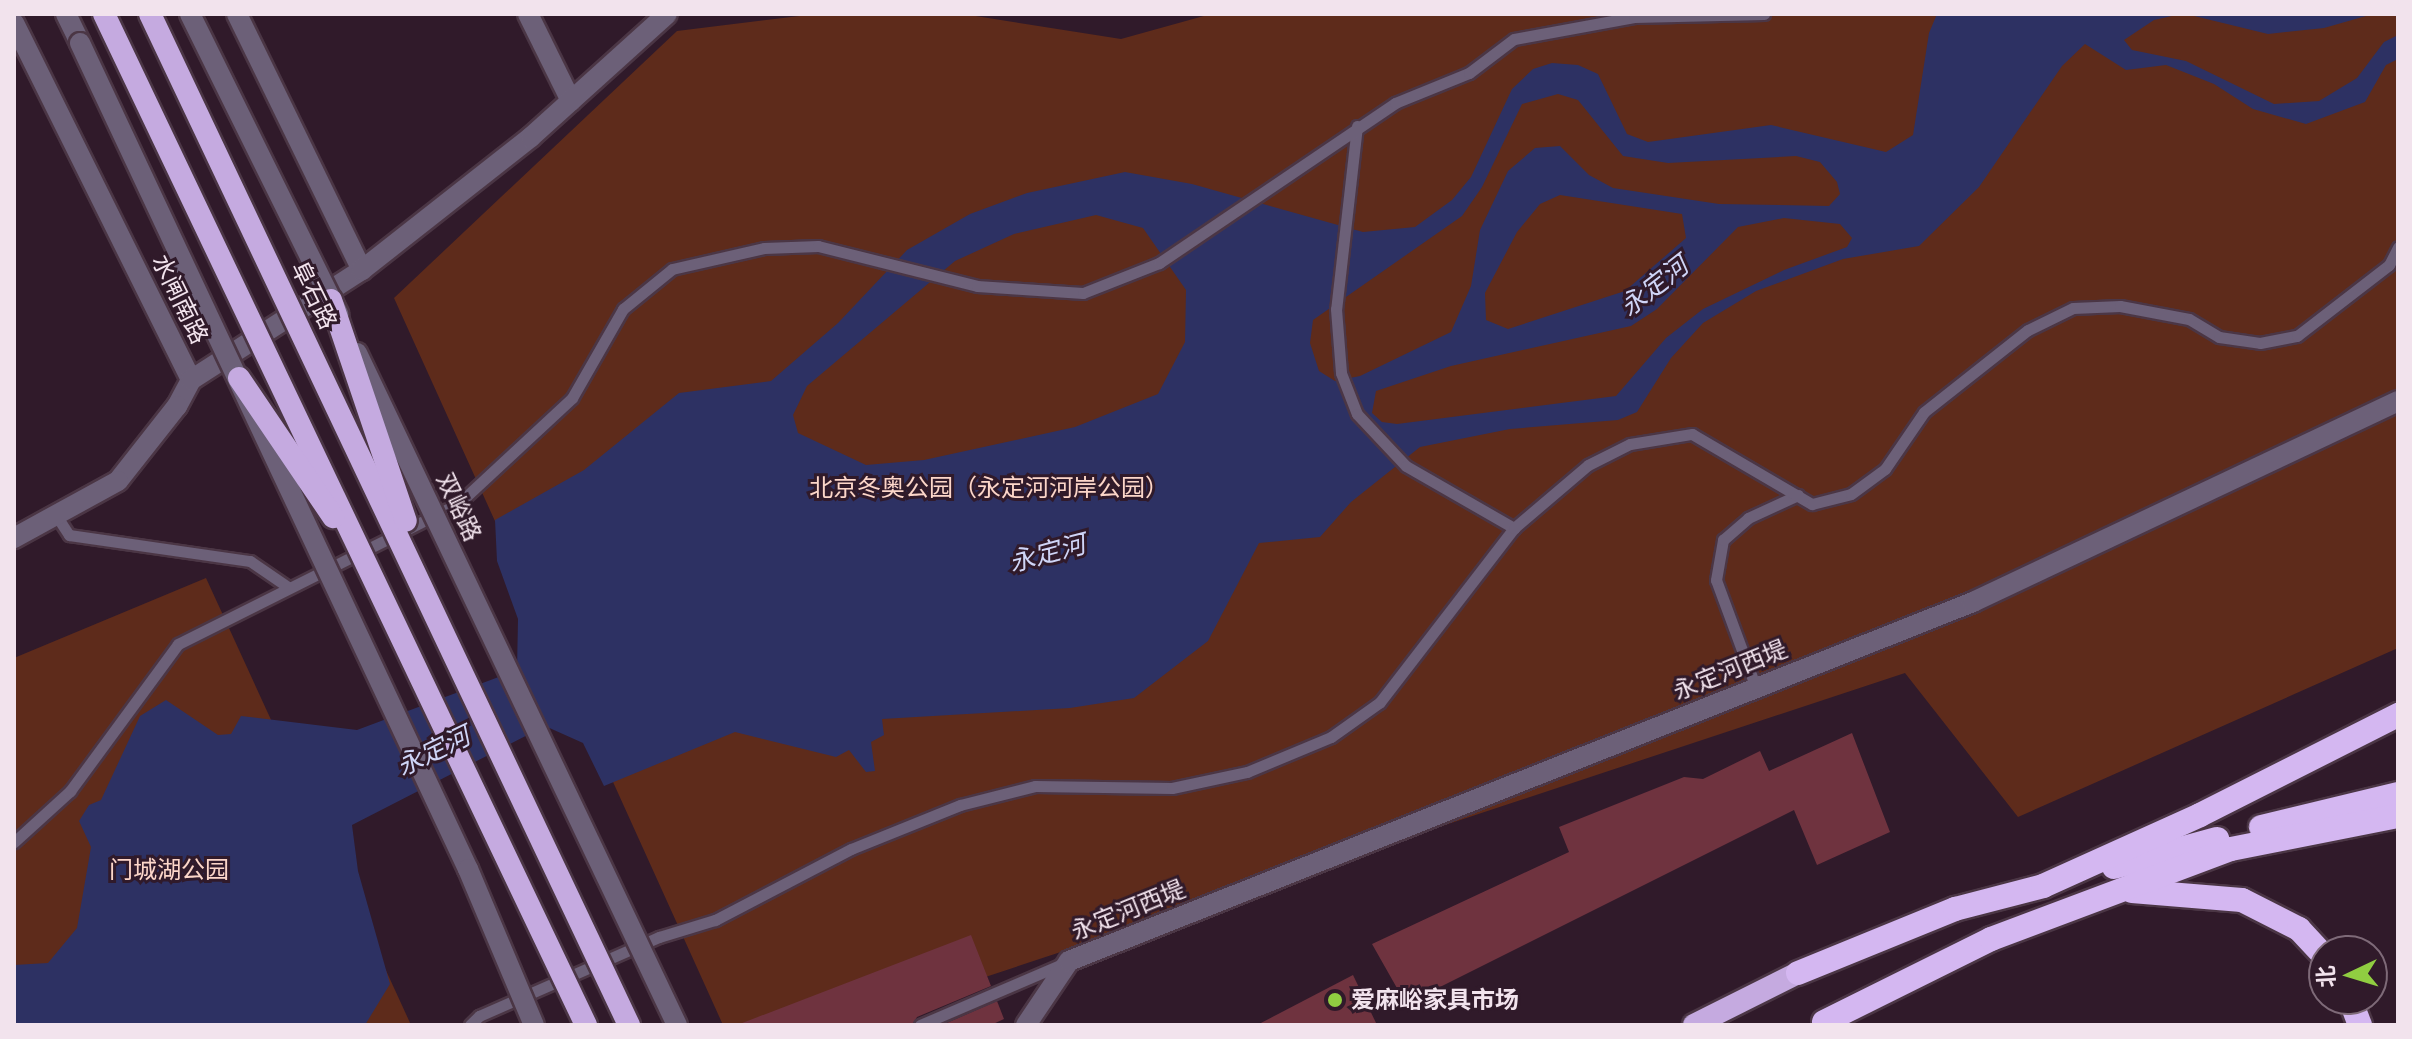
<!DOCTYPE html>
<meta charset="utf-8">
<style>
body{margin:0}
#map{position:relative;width:2412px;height:1039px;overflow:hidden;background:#301a2a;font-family:"PT Sans Narrow","Noto Sans SC",sans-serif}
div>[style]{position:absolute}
.green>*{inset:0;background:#5e2b1b}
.water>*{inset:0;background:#2d3163}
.building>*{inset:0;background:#6f333f}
.roads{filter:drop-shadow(2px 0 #4b3645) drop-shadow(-2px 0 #4b3645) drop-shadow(0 2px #4b3645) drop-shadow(0 -2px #4b3645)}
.service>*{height:11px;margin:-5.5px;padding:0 5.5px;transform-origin:5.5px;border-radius:5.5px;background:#6c6078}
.minor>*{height:20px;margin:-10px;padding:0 10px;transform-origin:10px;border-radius:10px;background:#6c6078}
.tertiary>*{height:20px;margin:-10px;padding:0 10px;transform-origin:10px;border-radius:10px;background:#6c6078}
.trunk>*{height:22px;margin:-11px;padding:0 11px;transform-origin:11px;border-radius:11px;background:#c5aae0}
.motorway>*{height:24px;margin:-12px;padding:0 12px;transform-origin:12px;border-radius:12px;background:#d4b7f1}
.bridges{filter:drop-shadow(2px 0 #4b3645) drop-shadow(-2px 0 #4b3645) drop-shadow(0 2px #4b3645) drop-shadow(0 -2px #4b3645)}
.tertiary-bridge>*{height:20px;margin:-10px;padding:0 10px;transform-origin:10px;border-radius:10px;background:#6c6078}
.trunk-bridge>*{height:22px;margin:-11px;padding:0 11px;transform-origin:11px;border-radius:11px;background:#c5aae0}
.dots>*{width:22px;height:22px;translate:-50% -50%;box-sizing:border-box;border:4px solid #301a2a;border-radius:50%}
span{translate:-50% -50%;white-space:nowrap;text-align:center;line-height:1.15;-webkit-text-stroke:6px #301a2a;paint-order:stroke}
.street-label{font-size:24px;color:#f2e3ed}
.park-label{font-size:24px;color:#fcd6c9}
.poi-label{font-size:24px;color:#f2e3ed;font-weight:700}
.left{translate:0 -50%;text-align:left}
.water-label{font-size:26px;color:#cfd5f7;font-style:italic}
.frame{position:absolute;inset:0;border:16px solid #f2e3ed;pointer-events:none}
.north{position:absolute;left:2308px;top:935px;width:80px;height:80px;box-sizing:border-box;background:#301a2a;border:2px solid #7e6a78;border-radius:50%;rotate:266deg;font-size:22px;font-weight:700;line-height:32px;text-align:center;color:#f2e3ed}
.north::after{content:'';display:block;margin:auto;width:28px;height:36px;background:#90cd41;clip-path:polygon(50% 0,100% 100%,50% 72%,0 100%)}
</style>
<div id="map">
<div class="green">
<div style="clip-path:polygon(816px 14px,963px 14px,1121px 39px,1211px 14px,2398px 14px,2398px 648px,2018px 817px,1905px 673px,840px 1025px,723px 1025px,394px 298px,677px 31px)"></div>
<div style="clip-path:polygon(206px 578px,411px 1025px,14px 1025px,14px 658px)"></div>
</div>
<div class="water">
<div style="clip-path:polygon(evenodd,1937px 14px,2181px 14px,2154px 20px,2124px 40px,2132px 50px,2186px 61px,2274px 104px,2319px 101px,2357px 78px,2384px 42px,2398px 35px,2398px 59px,2386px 65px,2365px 102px,2306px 124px,2253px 109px,2214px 84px,2166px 65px,2126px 70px,2085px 44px,2062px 66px,1979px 187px,1919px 246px,1843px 259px,1756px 291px,1703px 323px,1671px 358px,1637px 412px,1618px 420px,1510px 429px,1420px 447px,1351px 502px,1320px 537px,1259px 543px,1208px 641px,1134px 698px,1070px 708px,882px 719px,884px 735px,871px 742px,875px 771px,866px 772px,849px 750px,836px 757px,735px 732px,604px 786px,583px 743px,545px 726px,352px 825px,358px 871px,390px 984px,365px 1025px,14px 1025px,14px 965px,48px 963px,77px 928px,91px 847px,79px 821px,89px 805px,101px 800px,140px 716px,166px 700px,218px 735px,231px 734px,241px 716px,357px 730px,517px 670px,518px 619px,497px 561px,495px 520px,584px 470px,679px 393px,771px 381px,838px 323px,907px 250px,970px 214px,1027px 193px,1125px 172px,1192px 184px,1363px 232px,1415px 227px,1452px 200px,1471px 177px,1512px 89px,1533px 69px,1552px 63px,1578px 65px,1598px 74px,1627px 134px,1648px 142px,1771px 125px,1886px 152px,1913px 135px,1929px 33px,1937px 14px,1558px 94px,1578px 100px,1623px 156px,1668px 163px,1796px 156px,1820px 162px,1837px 182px,1840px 194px,1829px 206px,1719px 204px,1613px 188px,1589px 175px,1560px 146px,1535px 148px,1508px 171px,1480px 230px,1471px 286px,1451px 332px,1360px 376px,1335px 381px,1319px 371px,1310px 343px,1313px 320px,1462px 216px,1482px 187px,1522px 104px,1558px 94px,1937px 14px,1560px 195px,1682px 214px,1686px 238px,1625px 291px,1508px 329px,1486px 320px,1485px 293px,1517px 232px,1540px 204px,1560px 195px,1937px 14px,1096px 215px,1143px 228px,1186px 290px,1185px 342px,1158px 394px,1075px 427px,924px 460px,866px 465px,798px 433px,793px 415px,807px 386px,955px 261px,1014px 234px,1096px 215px,1937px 14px,1784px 218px,1840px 224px,1852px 238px,1847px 247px,1784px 270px,1703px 309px,1666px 338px,1616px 396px,1397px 424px,1382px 422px,1372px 413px,1376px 391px,1451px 366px,1631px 326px,1657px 309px,1738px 227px,1784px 218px)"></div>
<div style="clip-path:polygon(2186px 14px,2373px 14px,2324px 28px,2268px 34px)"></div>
</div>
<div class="building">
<div style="clip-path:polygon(1852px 733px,1890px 832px,1817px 865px,1794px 810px,1406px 1004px,1372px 944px,1569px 852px,1559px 827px,1684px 777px,1703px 779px,1760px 751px,1769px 771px)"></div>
<div style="clip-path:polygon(971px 935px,991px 986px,917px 1017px,912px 1025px,737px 1025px)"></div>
<div style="clip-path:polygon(1353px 975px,1377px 1025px,1257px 1025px)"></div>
<div style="clip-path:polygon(997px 1001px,1004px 1019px,991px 1025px,942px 1025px)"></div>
</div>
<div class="roads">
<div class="service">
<div style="left:1357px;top:126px;width:184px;rotate:96.5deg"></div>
<div style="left:1336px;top:309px;width:64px;rotate:85.5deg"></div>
<div style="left:1341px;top:373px;width:44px;rotate:68.7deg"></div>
<div style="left:1357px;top:414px;width:71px;rotate:46.7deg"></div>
<div style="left:1406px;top:466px;width:125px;rotate:29.9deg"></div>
<div style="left:56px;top:515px;width:24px;rotate:57deg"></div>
<div style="left:69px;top:535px;width:183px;rotate:8.2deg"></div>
<div style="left:250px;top:561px;width:46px;rotate:34.4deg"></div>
<div style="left:1756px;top:688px;width:115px;rotate:-110.3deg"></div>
<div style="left:1716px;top:580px;width:41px;rotate:-80.1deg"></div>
<div style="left:1723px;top:540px;width:33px;rotate:-41deg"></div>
<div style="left:1748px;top:518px;width:55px;rotate:-24.7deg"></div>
<div style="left:14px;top:842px;width:76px;rotate:-42.3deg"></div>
<div style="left:70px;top:791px;width:182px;rotate:-53.7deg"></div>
<div style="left:178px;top:644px;width:314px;rotate:-26.6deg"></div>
<div style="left:459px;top:503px;width:154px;rotate:-42.9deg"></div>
<div style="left:572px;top:398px;width:103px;rotate:-60.2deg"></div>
<div style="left:623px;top:309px;width:63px;rotate:-39.2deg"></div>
<div style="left:672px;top:269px;width:94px;rotate:-12.9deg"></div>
<div style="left:764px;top:248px;width:54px;rotate:-2.1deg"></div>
<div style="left:818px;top:246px;width:164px;rotate:14.1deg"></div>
<div style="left:977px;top:286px;width:106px;rotate:3.8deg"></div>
<div style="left:1083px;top:293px;width:82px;rotate:-21.5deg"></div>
<div style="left:1159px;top:263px;width:285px;rotate:-34.1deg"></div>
<div style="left:1395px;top:103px;width:80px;rotate:-22.1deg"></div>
<div style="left:1469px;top:73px;width:56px;rotate:-37.1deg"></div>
<div style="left:1514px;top:39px;width:122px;rotate:-10.4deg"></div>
<div style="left:1634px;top:17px;width:130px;rotate:-1.3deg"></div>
<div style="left:470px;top:1025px;width:13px;rotate:-45deg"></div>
<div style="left:479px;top:1016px;width:197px;rotate:-23.7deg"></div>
<div style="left:659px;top:937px;width:59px;rotate:-16.9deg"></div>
<div style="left:715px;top:920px;width:153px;rotate:-27.6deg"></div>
<div style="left:851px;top:849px;width:118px;rotate:-22deg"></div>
<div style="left:960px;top:805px;width:77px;rotate:-14.2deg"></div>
<div style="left:1035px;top:786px;width:137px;rotate:0.8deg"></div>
<div style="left:1172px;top:788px;width:77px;rotate:-12deg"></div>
<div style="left:1247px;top:772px;width:91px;rotate:-22.6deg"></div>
<div style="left:1331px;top:737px;width:60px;rotate:-35.5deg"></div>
<div style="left:1380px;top:702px;width:220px;rotate:-52.4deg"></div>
<div style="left:1514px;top:528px;width:97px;rotate:-40.4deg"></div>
<div style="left:1588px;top:465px;width:47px;rotate:-26.6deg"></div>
<div style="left:1630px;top:444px;width:63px;rotate:-9.2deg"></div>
<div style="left:1692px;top:434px;width:139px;rotate:30.3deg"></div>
<div style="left:1812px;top:504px;width:40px;rotate:-14.4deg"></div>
<div style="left:1851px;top:494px;width:42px;rotate:-36.3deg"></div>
<div style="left:1885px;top:469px;width:69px;rotate:-55.6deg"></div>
<div style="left:1924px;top:412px;width:132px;rotate:-38.3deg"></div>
<div style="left:2028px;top:330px;width:50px;rotate:-26.1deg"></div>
<div style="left:2073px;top:308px;width:47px;rotate:-2.4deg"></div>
<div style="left:2120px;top:306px;width:70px;rotate:10.7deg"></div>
<div style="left:2189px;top:319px;width:35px;rotate:31deg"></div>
<div style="left:2219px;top:337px;width:41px;rotate:8.3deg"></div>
<div style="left:2260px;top:343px;width:38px;rotate:-11deg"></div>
<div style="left:2297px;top:336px;width:116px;rotate:-37.7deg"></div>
<div style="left:2389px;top:265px;width:20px;rotate:-63deg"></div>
<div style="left:920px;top:1025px;width:158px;rotate:-23.2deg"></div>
</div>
<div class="minor">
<div style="left:237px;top:14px;width:285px;rotate:64deg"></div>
<div style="left:528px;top:14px;width:97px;rotate:63.7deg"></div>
<div style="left:14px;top:23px;width:398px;rotate:63.6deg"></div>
<div style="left:191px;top:380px;width:30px;rotate:118deg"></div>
<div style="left:177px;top:406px;width:95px;rotate:128.2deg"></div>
<div style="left:118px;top:481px;width:119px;rotate:151.3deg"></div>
<div style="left:191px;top:380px;width:203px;rotate:-32.8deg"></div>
<div style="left:362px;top:270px;width:215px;rotate:-38.2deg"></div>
<div style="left:531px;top:137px;width:183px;rotate:-42.1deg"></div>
</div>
<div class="tertiary">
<div style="left:66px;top:14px;width:32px;rotate:64deg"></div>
<div style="left:1026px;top:1025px;width:77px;rotate:-56.1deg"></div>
<div style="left:1069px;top:961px;width:973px;rotate:-21.66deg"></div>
<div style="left:1973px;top:602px;width:470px;rotate:-25.3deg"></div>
</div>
<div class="trunk">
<div style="left:1694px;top:1025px;width:116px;rotate:-26.6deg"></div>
</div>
<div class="motorway">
<div style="left:2261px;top:827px;width:141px;rotate:-13.5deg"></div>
<div style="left:2114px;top:867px;width:107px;rotate:-15.2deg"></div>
<div style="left:2132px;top:891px;width:110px;rotate:4.7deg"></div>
<div style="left:2242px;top:900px;width:64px;rotate:27deg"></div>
<div style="left:2299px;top:929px;width:37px;rotate:47deg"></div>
<div style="left:1798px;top:973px;width:170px;rotate:-22.2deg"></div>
<div style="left:1955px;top:909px;width:91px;rotate:-14.6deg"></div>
<div style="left:2043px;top:886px;width:172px;rotate:-24.3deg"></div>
<div style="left:2200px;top:815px;width:222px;rotate:-26.8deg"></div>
<div style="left:2350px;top:999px;width:28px;rotate:69deg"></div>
<div style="left:1824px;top:1022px;width:186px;rotate:-26.4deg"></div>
<div style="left:1991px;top:939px;width:256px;rotate:-20.6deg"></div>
<div style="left:2231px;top:849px;width:170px;rotate:-11.2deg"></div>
</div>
</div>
<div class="bridges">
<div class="tertiary-bridge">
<div style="left:190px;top:14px;width:335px;rotate:63.7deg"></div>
<div style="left:80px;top:43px;width:913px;rotate:64.84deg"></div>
<div style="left:468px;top:869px;width:169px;rotate:67.1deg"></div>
<div style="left:357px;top:353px;width:744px;rotate:64.54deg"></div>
</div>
<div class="trunk-bridge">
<div style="left:104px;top:14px;width:1120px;rotate:64.51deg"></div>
<div style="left:150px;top:14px;width:1119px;rotate:64.65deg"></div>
<div style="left:331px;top:300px;width:233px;rotate:71.3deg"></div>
<div style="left:239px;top:378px;width:168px;rotate:55.9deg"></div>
</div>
</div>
<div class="dots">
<div style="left:1335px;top:1000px;background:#90cd41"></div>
</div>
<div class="street-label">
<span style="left:314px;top:295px;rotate:64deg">阜石路</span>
<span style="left:180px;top:299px;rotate:64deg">水闸南路</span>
<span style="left:459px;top:507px;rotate:65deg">双峪路</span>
<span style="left:1730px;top:670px;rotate:-22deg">永定河西堤</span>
<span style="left:1128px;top:910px;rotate:-22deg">永定河西堤</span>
</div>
<div class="park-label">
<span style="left:989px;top:488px">北京冬奥公园（永定河河岸公园）</span>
<span style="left:169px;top:870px">门城湖公园</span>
</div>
<div class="poi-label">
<span class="left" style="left:1351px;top:1000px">爱麻峪家具市场</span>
</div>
<div class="water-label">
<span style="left:1654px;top:286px;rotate:-38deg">永定河</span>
<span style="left:1047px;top:553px;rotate:-15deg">永定河</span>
<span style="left:433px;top:751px;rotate:-26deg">永定河</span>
</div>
<div class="frame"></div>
<div class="north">北</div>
</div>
